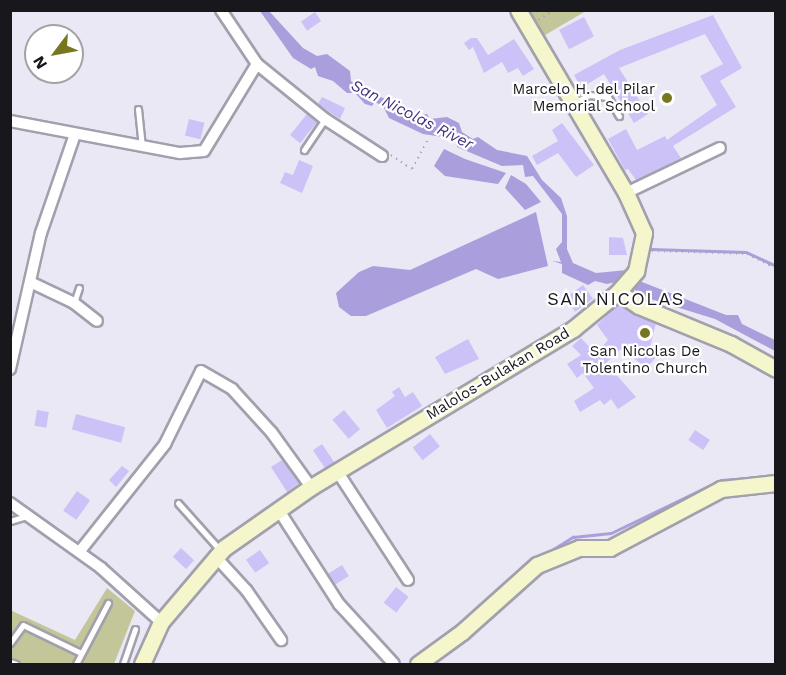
<!DOCTYPE html>
<style>
body{margin:0}
#map{position:relative;width:786px;height:675px;overflow:hidden;background:#eae8f4;font-family:"Work Sans",sans-serif}
div>[style]{position:absolute}
.green>*{inset:0;background:#c3c699}
.water>*{inset:0;background:#ab9edd}
.stream>*{height:3px;margin:-1.5px;padding:0 1.5px;transform-origin:1.5px;border-radius:1.5px;background:#ab9edd}
.building>*{inset:0;background:#ccc2f7;transform-origin:0 0}
.path>*{height:1.5px;margin-top:-0.75px;transform-origin:0;background:repeating-linear-gradient(90deg,#a9a7b1 0 1.5px,transparent 0 6px)}
.roads{filter:drop-shadow(2px 0 #a2a0ac) drop-shadow(-2px 0 #a2a0ac) drop-shadow(0 2px #a2a0ac) drop-shadow(0 -2px #a2a0ac)}
.lane>*{height:5px;margin:-2.5px;padding:0 2.5px;transform-origin:2.5px;border-radius:2.5px;background:#fff}
.street>*{height:10px;margin:-5px;padding:0 5px;transform-origin:5px;border-radius:5px;background:#fff}
.secondary>*{height:15px;margin:-7.5px;padding:0 7.5px;transform-origin:7.5px;border-radius:7.5px;background:#f5f6cc}
.dots>*{width:16px;height:16px;translate:-50% -50%;box-sizing:border-box;border:3px solid #fff;border-radius:50%}
span{translate:-50% -50%;white-space:nowrap;text-align:center;line-height:1.15;-webkit-text-stroke:4.5px #fff;paint-order:stroke}
.poi-label{font-size:15px;color:#18171b}
.right{translate:-100% -50%;text-align:right}
.street-label{font-size:15px;color:#18171b}
.water-label{font-size:16px;color:#47317c;font-style:italic}
.quarter-label{font-size:18px;color:#18171b;letter-spacing:1.5px}
.frame{position:absolute;inset:0;border:12px solid #18171b;pointer-events:none}
.north{position:absolute;left:24px;top:24px;width:60px;height:60px;box-sizing:border-box;background:#fff;border:2px solid #a3a2a4;border-radius:50%;rotate:238deg;font-size:16px;font-weight:700;line-height:24px;text-align:center;color:#18171b}
.north::after{content:'';display:block;margin:auto;width:21px;height:27px;background:#76771e;clip-path:polygon(50% 0,100% 100%,50% 72%,0 100%)}
</style>
<div id="map">
<div class="green">
<div style="clip-path:polygon(524px 11px,586px 11px,540px 38px)"></div>
<div style="clip-path:polygon(107px 588px,135px 611px,114px 664px,11px 664px,10px 610px,75px 640px)"></div>
</div>
<div class="water">
<div style="clip-path:polygon(260px 11px,269px 11px,303px 48px,317px 56px,327px 54px,350px 71px,351px 81px,363px 89px,421px 115px,427px 114px,430px 119px,447px 117px,459px 123px,462px 132px,473px 139px,478px 137px,497px 150px,527px 156px,542px 180px,561px 198px,567px 216px,567px 249px,573px 263px,596px 273px,627px 270px,616px 282px,607px 284px,595px 281px,588px 285px,562px 273px,562px 264px,552px 261px,561px 262px,556px 249px,562px 242px,562px 214px,533px 176px,525px 177px,523px 165px,502px 166px,457px 147px,456px 139px,423px 134px,389px 118px,383px 106px,375px 102px,372px 106px,365px 104px,355px 93px,347px 93px,333px 81px,318px 76px,315px 67px,311px 69px,293px 58px)"></div>
<div style="clip-path:polygon(444px 149px,465px 159px,506px 173px,498px 184px,445px 176px,434px 166px)"></div>
<div style="clip-path:polygon(511px 175px,526px 184px,541px 202px,525px 210px,505px 188px)"></div>
<div style="clip-path:polygon(536px 212px,548px 266px,498px 279px,476px 269px,366px 316px,351px 316px,339px 307px,336px 293px,359px 272px,373px 266px,410px 270px)"></div>
<div style="clip-path:polygon(637px 280px,726px 315px,738px 315px,742px 324px,775px 340px,775px 351px,715px 319px,644px 297px,631px 287px)"></div>
</div>
<div class="stream">
<div style="left:651px;top:249px;width:95px;rotate:1.8deg"></div>
<div style="left:746px;top:252px;width:33px;rotate:25deg"></div>
<div style="left:547px;top:553px;width:31px;rotate:-32deg"></div>
<div style="left:573px;top:537px;width:38px;rotate:-6deg"></div>
<div style="left:611px;top:533px;width:122px;rotate:-25.7deg"></div>
<div style="left:721px;top:480px;width:40px;rotate:-4.3deg"></div>
</div>
<div class="building">
<div style="left:315px;top:12px;width:11px;height:17px;rotate:56deg"></div>
<div style="clip-path:polygon(713px 15px,742px 68px,720px 81px,736px 107px,673px 146px,681px 158px,636px 180px,628px 169px,625px 170px,608px 139px,626px 129px,637px 150px,665px 136px,667px 140px,717px 105px,700px 76px,723px 64px,705px 34px,619px 68px,648px 114px,634px 123px,604px 74px,581px 88px,574px 75px,620px 50px)"></div>
<div style="left:584px;top:17px;width:22px;height:28px;rotate:63deg"></div>
<div style="clip-path:polygon(471px 38px,477px 38px,488px 55px,514px 39px,534px 69px,523px 76px,518px 68px,508px 73px,502px 62px,484px 73px,473px 47px,469px 50px,464px 43px)"></div>
<div style="clip-path:polygon(322px 97px,345px 108px,340px 119px,318px 104px)"></div>
<div style="left:307px;top:114px;width:13px;height:27px;rotate:39deg"></div>
<div style="left:189px;top:119px;width:16px;height:17px;rotate:14deg"></div>
<div style="clip-path:polygon(562px 123px,594px 165px,576px 177px,558px 153px,537px 165px,532px 156px,558px 141px,552px 130px)"></div>
<div style="clip-path:polygon(299px 160px,313px 166px,302px 193px,280px 183px,285px 172px,293px 175px)"></div>
<div style="clip-path:polygon(609px 237px,623px 238px,627px 255px,609px 255px)"></div>
<div style="left:583px;top:285px;width:17px;height:22px;rotate:54deg"></div>
<div style="clip-path:polygon(619px 304px,656px 323px,649px 351px,656px 357px,647px 368px,621px 349px,606px 363px,636px 397px,618px 409px,611px 399px,604px 405px,600px 400px,580px 412px,574px 401px,594px 388px,583px 373px,577px 378px,567px 364px,581px 355px,572px 346px,581px 338px,596px 354px,608px 340px,597px 325px)"></div>
<div style="clip-path:polygon(468px 339px,479px 359px,445px 374px,435px 357px)"></div>
<div style="clip-path:polygon(399px 387px,405px 397px,413px 392px,422px 406px,387px 428px,376px 410px,395px 396px,392px 392px)"></div>
<div style="left:37px;top:410px;width:12px;height:16px;rotate:9deg"></div>
<div style="left:344px;top:410px;width:25px;height:15px;rotate:50deg"></div>
<div style="left:76px;top:414px;width:51px;height:16px;rotate:15deg"></div>
<div style="left:695px;top:430px;width:18px;height:12px;rotate:34deg"></div>
<div style="left:430px;top:434px;width:16px;height:22px;rotate:52deg"></div>
<div style="left:322px;top:444px;width:22px;height:11px;rotate:56deg"></div>
<div style="clip-path:polygon(282px 460px,299px 483px,287px 492px,271px 467px)"></div>
<div style="clip-path:polygon(122px 466px,129px 471px,116px 487px,109px 480px)"></div>
<div style="left:77px;top:491px;width:16px;height:24px;rotate:35deg"></div>
<div style="left:181px;top:548px;width:18px;height:12px;rotate:43deg"></div>
<div style="left:260px;top:550px;width:16px;height:17px;rotate:55deg"></div>
<div style="left:342px;top:565px;width:13px;height:16px;rotate:58deg"></div>
<div style="left:396px;top:587px;width:16px;height:20px;rotate:38deg"></div>
</div>
<div class="path">
<div style="left:538px;top:20px;width:19px;rotate:-32deg"></div>
<div style="left:391px;top:155px;width:25px;rotate:34deg"></div>
<div style="left:412px;top:169px;width:34px;rotate:-62deg"></div>
<div style="left:652px;top:251px;width:95px;rotate:1.8deg"></div>
<div style="left:747px;top:254px;width:32px;rotate:26deg"></div>
</div>
<div class="roads">
<div class="lane">
<div style="left:574px;top:103px;width:17px;rotate:-28deg"></div>
<div style="left:589px;top:95px;width:19px;rotate:6deg"></div>
<div style="left:608px;top:97px;width:22px;rotate:60deg"></div>
<div style="left:138px;top:109px;width:37px;rotate:84deg"></div>
<div style="left:304px;top:150px;width:37px;rotate:-56deg"></div>
<div style="left:74px;top:303px;width:16px;rotate:-72deg"></div>
<div style="left:178px;top:503px;width:63px;rotate:48.2deg"></div>
<div style="left:10px;top:521px;width:17px;rotate:-17deg"></div>
<div style="left:10px;top:643px;width:22px;rotate:-54deg"></div>
<div style="left:23px;top:625px;width:62px;rotate:25.7deg"></div>
<div style="left:10px;top:662px;width:6px;rotate:18deg"></div>
<div style="left:76px;top:664px;width:69px;rotate:-62.3deg"></div>
<div style="left:123px;top:664px;width:37px;rotate:-71deg"></div>
</div>
<div class="street">
<div style="left:221px;top:10px;width:65px;rotate:56.3deg"></div>
<div style="left:257px;top:64px;width:87px;rotate:39deg"></div>
<div style="left:325px;top:119px;width:68px;rotate:33deg"></div>
<div style="left:10px;top:121px;width:173px;rotate:10.7deg"></div>
<div style="left:180px;top:153px;width:24px;rotate:-5deg"></div>
<div style="left:204px;top:151px;width:102px;rotate:-58.7deg"></div>
<div style="left:626px;top:193px;width:104px;rotate:-25.6deg"></div>
<div style="left:30px;top:282px;width:49px;rotate:25.5deg"></div>
<div style="left:74px;top:303px;width:29px;rotate:38deg"></div>
<div style="left:10px;top:369px;width:139px;rotate:-77.2deg"></div>
<div style="left:41px;top:233px;width:105px;rotate:-71deg"></div>
<div style="left:337px;top:471px;width:130px;rotate:56.9deg"></div>
<div style="left:10px;top:503px;width:112px;rotate:35.5deg"></div>
<div style="left:101px;top:568px;width:81px;rotate:42deg"></div>
<div style="left:278px;top:509px;width:113px;rotate:57.3deg"></div>
<div style="left:339px;top:604px;width:81px;rotate:47.5deg"></div>
<div style="left:80px;top:551px;width:137px;rotate:-51.5deg"></div>
<div style="left:165px;top:444px;width:81px;rotate:-63.7deg"></div>
<div style="left:201px;top:371px;width:36px;rotate:30deg"></div>
<div style="left:232px;top:389px;width:59px;rotate:47.7deg"></div>
<div style="left:272px;top:433px;width:67px;rotate:54.2deg"></div>
<div style="left:215px;top:556px;width:47px;rotate:47.6deg"></div>
<div style="left:247px;top:591px;width:60px;rotate:55.2deg"></div>
</div>
<div class="secondary">
<div style="left:618px;top:292px;width:25px;rotate:34deg"></div>
<div style="left:639px;top:306px;width:100px;rotate:22.4deg"></div>
<div style="left:731px;top:344px;width:51px;rotate:29.1deg"></div>
<div style="left:142px;top:664px;width:46px;rotate:-65.7deg"></div>
<div style="left:161px;top:622px;width:97px;rotate:-49.6deg"></div>
<div style="left:224px;top:548px;width:106px;rotate:-35deg"></div>
<div style="left:311px;top:487px;width:306px;rotate:-31.1deg"></div>
<div style="left:573px;top:329px;width:58px;rotate:-39.4deg"></div>
<div style="left:618px;top:292px;width:28px;rotate:-49deg"></div>
<div style="left:636px;top:271px;width:39px;rotate:-78deg"></div>
<div style="left:644px;top:233px;width:44px;rotate:-114.2deg"></div>
<div style="left:626px;top:193px;width:212px;rotate:-120.5deg"></div>
<div style="left:418px;top:664px;width:54px;rotate:-36deg"></div>
<div style="left:462px;top:632px;width:101px;rotate:-41.8deg"></div>
<div style="left:537px;top:565px;width:45px;rotate:-22deg"></div>
<div style="left:579px;top:548px;width:31px"></div>
<div style="left:610px;top:548px;width:126px;rotate:-28deg"></div>
<div style="left:721px;top:489px;width:55px;rotate:-6.2deg"></div>
</div>
</div>
<div class="dots">
<div style="left:667px;top:98px;background:#76771e"></div>
<div style="left:645px;top:333px;background:#76771e"></div>
</div>
<div class="poi-label">
<span class="right" style="left:655px;top:98px">Marcelo H. del Pilar<br>Memorial School</span>
<span style="left:645px;top:360px">San Nicolas De<br>Tolentino Church</span>
</div>
<div class="street-label">
<span style="left:498px;top:374px;rotate:-31deg">Malolos-Bulakan Road</span>
</div>
<div class="water-label">
<span style="left:412px;top:115px;rotate:27deg">San Nicolas River</span>
</div>
<div class="quarter-label">
<span style="left:616px;top:299px">SAN NICOLAS</span>
</div>
<div class="frame"></div>
<div class="north">N</div>
</div>
